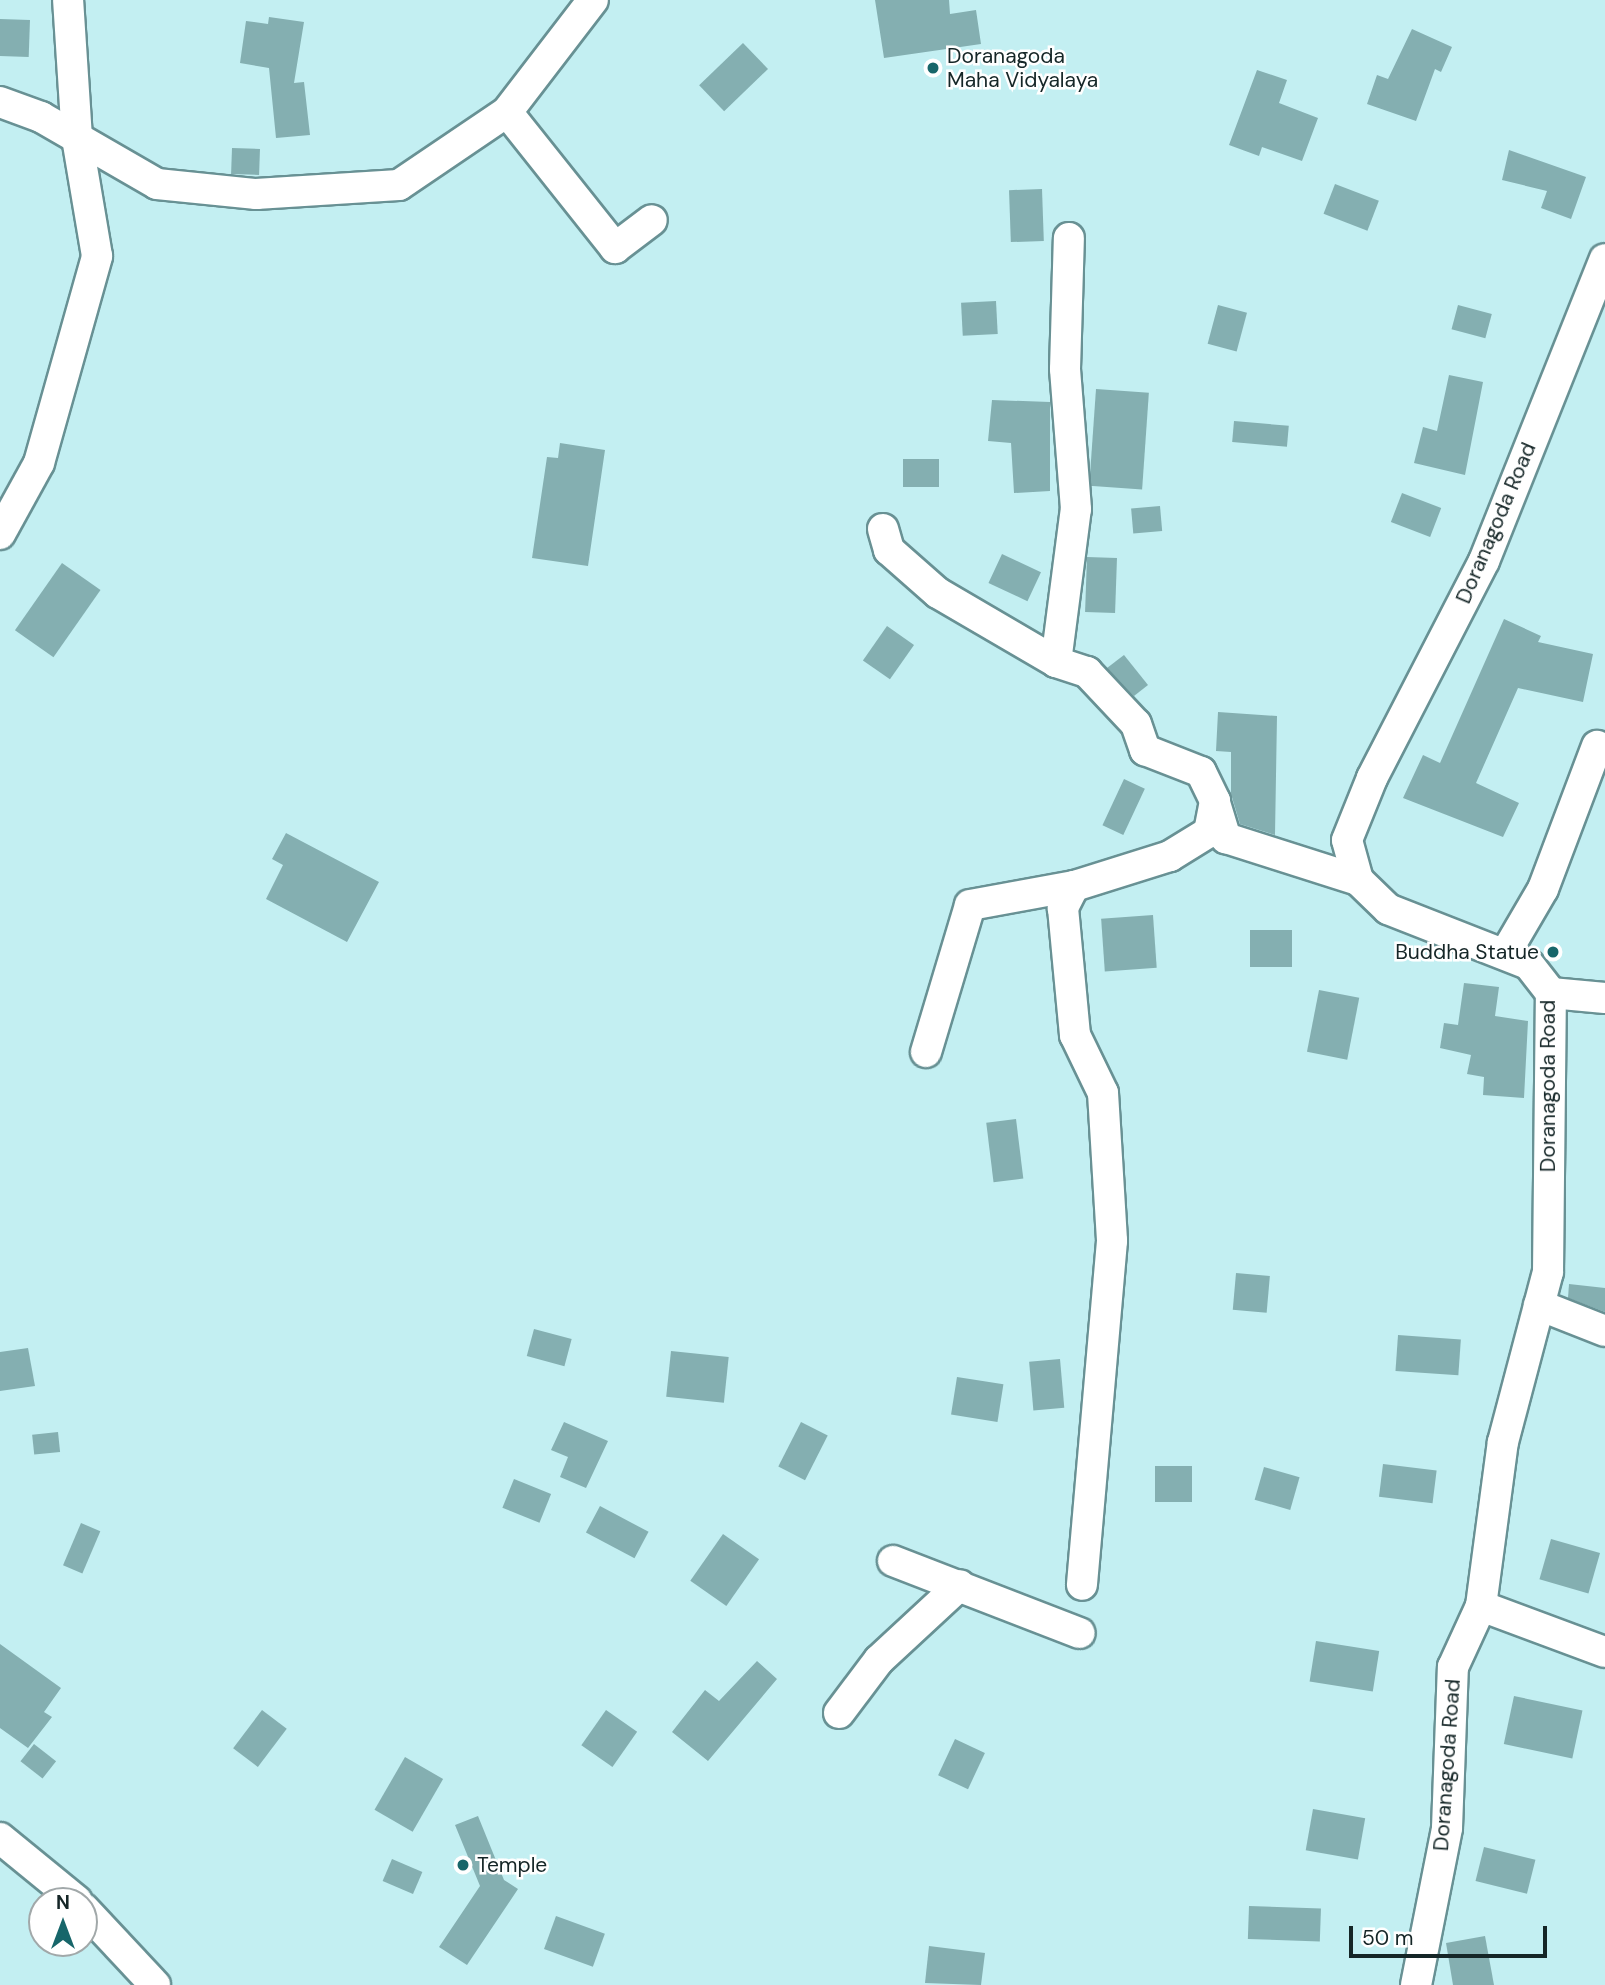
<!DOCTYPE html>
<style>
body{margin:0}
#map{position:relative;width:1605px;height:1985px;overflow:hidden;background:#c3eff2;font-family:"DM Sans",sans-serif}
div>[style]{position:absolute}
.building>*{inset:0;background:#84afb1;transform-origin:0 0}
.roads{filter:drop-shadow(2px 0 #689194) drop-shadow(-2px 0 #689194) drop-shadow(0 2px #689194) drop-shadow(0 -2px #689194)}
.minor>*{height:30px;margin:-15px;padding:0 15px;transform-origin:15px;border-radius:15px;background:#fff}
.dots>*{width:19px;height:19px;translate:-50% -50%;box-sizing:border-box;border:4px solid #fff;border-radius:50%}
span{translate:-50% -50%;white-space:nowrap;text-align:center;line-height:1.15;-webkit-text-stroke:5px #fff;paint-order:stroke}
.poi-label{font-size:21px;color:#152627}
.left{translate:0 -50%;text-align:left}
.right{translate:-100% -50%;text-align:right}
.street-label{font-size:21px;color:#152627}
.north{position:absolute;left:28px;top:1887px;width:70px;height:70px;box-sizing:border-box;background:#fff;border:2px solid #a1a8a9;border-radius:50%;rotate:0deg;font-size:19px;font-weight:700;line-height:28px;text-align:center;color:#152627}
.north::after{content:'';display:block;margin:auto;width:24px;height:32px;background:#17666a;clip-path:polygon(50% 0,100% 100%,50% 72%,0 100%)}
.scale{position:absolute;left:1349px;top:1926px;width:198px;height:32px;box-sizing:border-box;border:4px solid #152627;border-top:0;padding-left:9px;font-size:21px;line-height:24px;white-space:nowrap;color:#152627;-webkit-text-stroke:5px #fff;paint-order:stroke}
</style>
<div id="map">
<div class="building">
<div style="clip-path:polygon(875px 0,949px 0,950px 14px,976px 10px,981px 44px,884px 58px)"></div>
<div style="clip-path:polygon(269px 17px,304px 22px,294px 83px,304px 82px,310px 135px,276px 138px,269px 68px,240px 63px,246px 21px,268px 24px)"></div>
<div style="left:0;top:19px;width:30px;height:37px;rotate:2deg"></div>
<div style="clip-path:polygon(1412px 29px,1452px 47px,1441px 72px,1435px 69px,1416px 121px,1367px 104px,1377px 75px,1388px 79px)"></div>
<div style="left:743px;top:43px;width:36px;height:61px;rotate:46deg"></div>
<div style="clip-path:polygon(1257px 70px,1287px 80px,1279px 103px,1318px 118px,1302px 161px,1262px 147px,1259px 156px,1229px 145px)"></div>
<div style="left:232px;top:148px;width:28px;height:26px;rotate:2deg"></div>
<div style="clip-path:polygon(1509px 150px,1586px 177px,1571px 219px,1541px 208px,1547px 191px,1502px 180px)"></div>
<div style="left:1335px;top:184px;width:47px;height:32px;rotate:21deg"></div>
<div style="left:1042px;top:189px;width:52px;height:33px;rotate:88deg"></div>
<div style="left:996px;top:301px;width:33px;height:35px;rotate:87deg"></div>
<div style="left:1218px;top:305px;width:30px;height:40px;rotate:15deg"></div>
<div style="left:1458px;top:305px;width:35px;height:25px;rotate:15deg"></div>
<div style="clip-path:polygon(1449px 375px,1483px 382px,1465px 475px,1414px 463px,1423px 427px,1437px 431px)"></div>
<div style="left:1096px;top:389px;width:53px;height:97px;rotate:4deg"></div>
<div style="clip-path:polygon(992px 400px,1050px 402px,1050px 491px,1014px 493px,1011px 443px,988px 441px)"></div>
<div style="left:1234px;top:421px;width:55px;height:21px;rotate:5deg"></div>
<div style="clip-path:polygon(560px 443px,605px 450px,588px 566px,532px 558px,547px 457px,558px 458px)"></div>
<div style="left:903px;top:459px;width:36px;height:28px"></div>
<div style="left:1402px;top:493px;width:42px;height:31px;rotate:21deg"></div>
<div style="left:1160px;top:506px;width:25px;height:29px;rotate:85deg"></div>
<div style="left:1002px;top:554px;width:43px;height:32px;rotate:25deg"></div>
<div style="left:1087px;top:557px;width:30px;height:55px;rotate:2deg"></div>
<div style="left:62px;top:563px;width:47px;height:82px;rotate:35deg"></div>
<div style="clip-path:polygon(1504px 619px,1541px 636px,1538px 642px,1593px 654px,1583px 702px,1518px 688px,1476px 783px,1519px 803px,1503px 837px,1403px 798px,1423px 755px,1440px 763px)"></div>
<div style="left:887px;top:626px;width:33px;height:42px;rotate:35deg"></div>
<div style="clip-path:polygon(1124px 655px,1148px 685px,1134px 696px,1107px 668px)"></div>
<div style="clip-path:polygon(1218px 712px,1277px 716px,1275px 835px,1240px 824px,1231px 794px,1231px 752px,1216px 751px)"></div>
<div style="left:1124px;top:779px;width:23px;height:51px;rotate:25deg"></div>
<div style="clip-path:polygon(286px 833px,379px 882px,347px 942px,266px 899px,283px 865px,272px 859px)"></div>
<div style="left:1153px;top:915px;width:53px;height:52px;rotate:86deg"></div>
<div style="left:1292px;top:930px;width:37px;height:42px;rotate:90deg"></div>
<div style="clip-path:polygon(1464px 983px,1499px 987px,1495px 1016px,1528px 1021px,1524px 1098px,1483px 1095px,1484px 1077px,1467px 1074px,1471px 1055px,1440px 1048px,1444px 1023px,1458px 1025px)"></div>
<div style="left:1319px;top:990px;width:41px;height:63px;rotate:11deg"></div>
<div style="left:1016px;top:1119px;width:60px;height:30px;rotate:83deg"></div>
<div style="left:1236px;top:1273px;width:34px;height:37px;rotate:5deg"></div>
<div style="clip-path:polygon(1569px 1284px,1605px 1288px,1605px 1312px,1568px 1298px)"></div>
<div style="left:534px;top:1329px;width:39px;height:28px;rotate:15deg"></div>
<div style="left:1398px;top:1335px;width:63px;height:36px;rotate:4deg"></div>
<div style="clip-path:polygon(28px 1348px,35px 1386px,0 1391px,0 1352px)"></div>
<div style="left:671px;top:1351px;width:58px;height:46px;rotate:6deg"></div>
<div style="left:1060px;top:1359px;width:49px;height:31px;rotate:85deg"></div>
<div style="left:957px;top:1377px;width:47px;height:38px;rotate:9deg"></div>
<div style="clip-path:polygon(564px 1422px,608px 1441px,586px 1488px,560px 1477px,568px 1457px,551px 1450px)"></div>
<div style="left:801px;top:1422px;width:30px;height:50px;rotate:27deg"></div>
<div style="left:58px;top:1432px;width:20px;height:26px;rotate:84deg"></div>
<div style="left:1383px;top:1464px;width:54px;height:33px;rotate:7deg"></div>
<div style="left:1155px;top:1466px;width:37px;height:36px"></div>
<div style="left:1264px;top:1467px;width:37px;height:34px;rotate:16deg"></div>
<div style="left:514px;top:1479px;width:40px;height:31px;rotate:22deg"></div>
<div style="left:600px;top:1506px;width:55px;height:30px;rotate:28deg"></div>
<div style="left:81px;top:1523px;width:21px;height:46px;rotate:23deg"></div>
<div style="left:723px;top:1534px;width:44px;height:57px;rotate:35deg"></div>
<div style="left:1551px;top:1539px;width:51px;height:42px;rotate:16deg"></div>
<div style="left:1316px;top:1641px;width:64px;height:41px;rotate:9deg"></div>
<div style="clip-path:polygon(0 1644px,61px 1688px,44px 1712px,52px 1717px,28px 1748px,0 1728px)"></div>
<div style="clip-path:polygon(757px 1661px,777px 1679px,708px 1761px,672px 1732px,705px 1690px,719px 1701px)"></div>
<div style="left:1514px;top:1696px;width:70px;height:49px;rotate:12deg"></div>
<div style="left:262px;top:1710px;width:31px;height:48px;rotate:37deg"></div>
<div style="left:606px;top:1710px;width:38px;height:43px;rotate:35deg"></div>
<div style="left:955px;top:1739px;width:33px;height:40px;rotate:25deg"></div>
<div style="left:34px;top:1744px;width:28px;height:22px;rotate:38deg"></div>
<div style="left:405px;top:1757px;width:44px;height:61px;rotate:30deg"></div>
<div style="left:1313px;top:1809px;width:53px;height:42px;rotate:10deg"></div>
<div style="clip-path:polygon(478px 1816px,504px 1880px,518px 1889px,467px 1965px,439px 1947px,480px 1886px,455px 1825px)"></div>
<div style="left:1484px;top:1847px;width:53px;height:35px;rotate:14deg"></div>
<div style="left:392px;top:1859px;width:33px;height:24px;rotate:23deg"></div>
<div style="left:1249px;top:1906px;width:72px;height:33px;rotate:2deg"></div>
<div style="left:556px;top:1916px;width:52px;height:35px;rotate:20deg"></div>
<div style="clip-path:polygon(1485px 1936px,1494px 1985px,1453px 1985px,1446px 1943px)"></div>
<div style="clip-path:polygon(929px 1946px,985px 1953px,981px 1985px,925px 1983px)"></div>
</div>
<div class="roads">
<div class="minor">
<div style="left:0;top:102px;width:44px;rotate:20.1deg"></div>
<div style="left:41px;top:117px;width:134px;rotate:30deg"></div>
<div style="left:157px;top:184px;width:100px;rotate:5.8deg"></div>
<div style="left:256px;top:194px;width:143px;rotate:-3.6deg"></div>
<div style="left:399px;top:185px;width:130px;rotate:-34.1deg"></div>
<div style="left:507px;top:112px;width:141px;rotate:-52.5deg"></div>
<div style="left:507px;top:112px;width:174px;rotate:51.5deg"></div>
<div style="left:615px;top:248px;width:46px;rotate:-37.1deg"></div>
<div style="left:883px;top:529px;width:22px;rotate:74deg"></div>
<div style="left:889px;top:550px;width:65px;rotate:41.3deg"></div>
<div style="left:938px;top:593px;width:137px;rotate:30.3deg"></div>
<div style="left:1056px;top:662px;width:33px;rotate:18deg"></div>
<div style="left:1087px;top:672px;width:71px;rotate:46.7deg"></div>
<div style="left:1136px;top:724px;width:28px;rotate:71deg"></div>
<div style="left:1145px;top:750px;width:60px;rotate:21.4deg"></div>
<div style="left:1201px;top:772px;width:32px;rotate:64deg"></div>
<div style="left:1215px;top:801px;width:32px;rotate:101deg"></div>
<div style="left:1209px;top:832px;width:46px;rotate:148.4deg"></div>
<div style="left:1170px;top:856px;width:101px;rotate:162.6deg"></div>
<div style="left:1074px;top:886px;width:25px;rotate:117deg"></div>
<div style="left:1063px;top:908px;width:128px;rotate:84.6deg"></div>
<div style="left:1075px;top:1035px;width:64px;rotate:64.2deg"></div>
<div style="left:1103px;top:1093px;width:148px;rotate:86.5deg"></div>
<div style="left:1112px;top:1241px;width:345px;rotate:95deg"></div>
<div style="left:0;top:534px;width:81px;rotate:-61.2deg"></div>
<div style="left:39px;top:463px;width:215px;rotate:-74.3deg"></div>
<div style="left:97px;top:256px;width:120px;rotate:-99.6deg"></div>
<div style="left:77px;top:138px;width:138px;rotate:-93.7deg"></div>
<div style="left:1056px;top:662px;width:154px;rotate:-82.6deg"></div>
<div style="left:1076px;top:509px;width:140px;rotate:-94.5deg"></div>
<div style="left:1065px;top:369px;width:131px;rotate:-88.3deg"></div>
<div style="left:1215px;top:803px;width:37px;rotate:73deg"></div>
<div style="left:1226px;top:838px;width:139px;rotate:17.7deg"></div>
<div style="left:1505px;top:954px;width:75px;rotate:-59.7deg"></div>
<div style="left:1543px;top:889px;width:153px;rotate:-69.3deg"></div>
<div style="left:1551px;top:993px;width:54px;rotate:5.3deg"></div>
<div style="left:926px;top:1052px;width:153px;rotate:-73.3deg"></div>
<div style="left:970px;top:905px;width:106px;rotate:-10.4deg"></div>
<div style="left:1539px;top:1305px;width:71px;rotate:21.5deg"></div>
<div style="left:893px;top:1561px;width:200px;rotate:21.1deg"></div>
<div style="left:1481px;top:1606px;width:132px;rotate:20.4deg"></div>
<div style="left:839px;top:1713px;width:66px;rotate:-53deg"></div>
<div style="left:879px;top:1660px;width:110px;rotate:-42.8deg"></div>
<div style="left:0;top:1838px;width:99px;rotate:39.3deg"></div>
<div style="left:84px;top:1909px;width:104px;rotate:46.9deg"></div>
<div style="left:1416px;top:1985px;width:160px;rotate:-78.8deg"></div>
<div style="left:1447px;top:1828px;width:161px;rotate:-87.9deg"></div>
<div style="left:1453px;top:1667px;width:67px;rotate:-65.3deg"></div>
<div style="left:1481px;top:1606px;width:165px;rotate:-82.4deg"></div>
<div style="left:1503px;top:1442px;width:176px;rotate:-75.2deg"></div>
<div style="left:1548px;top:1272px;width:279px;rotate:-89.4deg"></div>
<div style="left:1551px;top:993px;width:37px;rotate:-128deg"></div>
<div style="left:1528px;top:964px;width:150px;rotate:-158.6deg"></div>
<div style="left:1388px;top:909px;width:42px;rotate:-136deg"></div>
<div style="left:1358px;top:880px;width:41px;rotate:-105.4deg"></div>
<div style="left:1347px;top:840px;width:67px;rotate:-68deg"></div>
<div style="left:1372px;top:778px;width:244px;rotate:-62.7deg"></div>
<div style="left:1484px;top:561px;width:325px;rotate:-68.2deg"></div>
</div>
</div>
<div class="dots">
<div style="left:933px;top:68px;background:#17666a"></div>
<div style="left:1553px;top:952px;background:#17666a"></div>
<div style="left:463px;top:1865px;background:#17666a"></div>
</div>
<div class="poi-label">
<span class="left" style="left:947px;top:68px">Doranagoda<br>Maha Vidyalaya</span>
<span class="right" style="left:1539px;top:952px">Buddha Statue</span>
<span class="left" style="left:477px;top:1865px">Temple</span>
</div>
<div class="street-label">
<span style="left:1496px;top:523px;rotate:-67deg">Doranagoda Road</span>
<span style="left:1548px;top:1086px;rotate:-90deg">Doranagoda Road</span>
<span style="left:1447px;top:1765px;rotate:-86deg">Doranagoda Road</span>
</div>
<div class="north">N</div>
<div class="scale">50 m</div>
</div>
